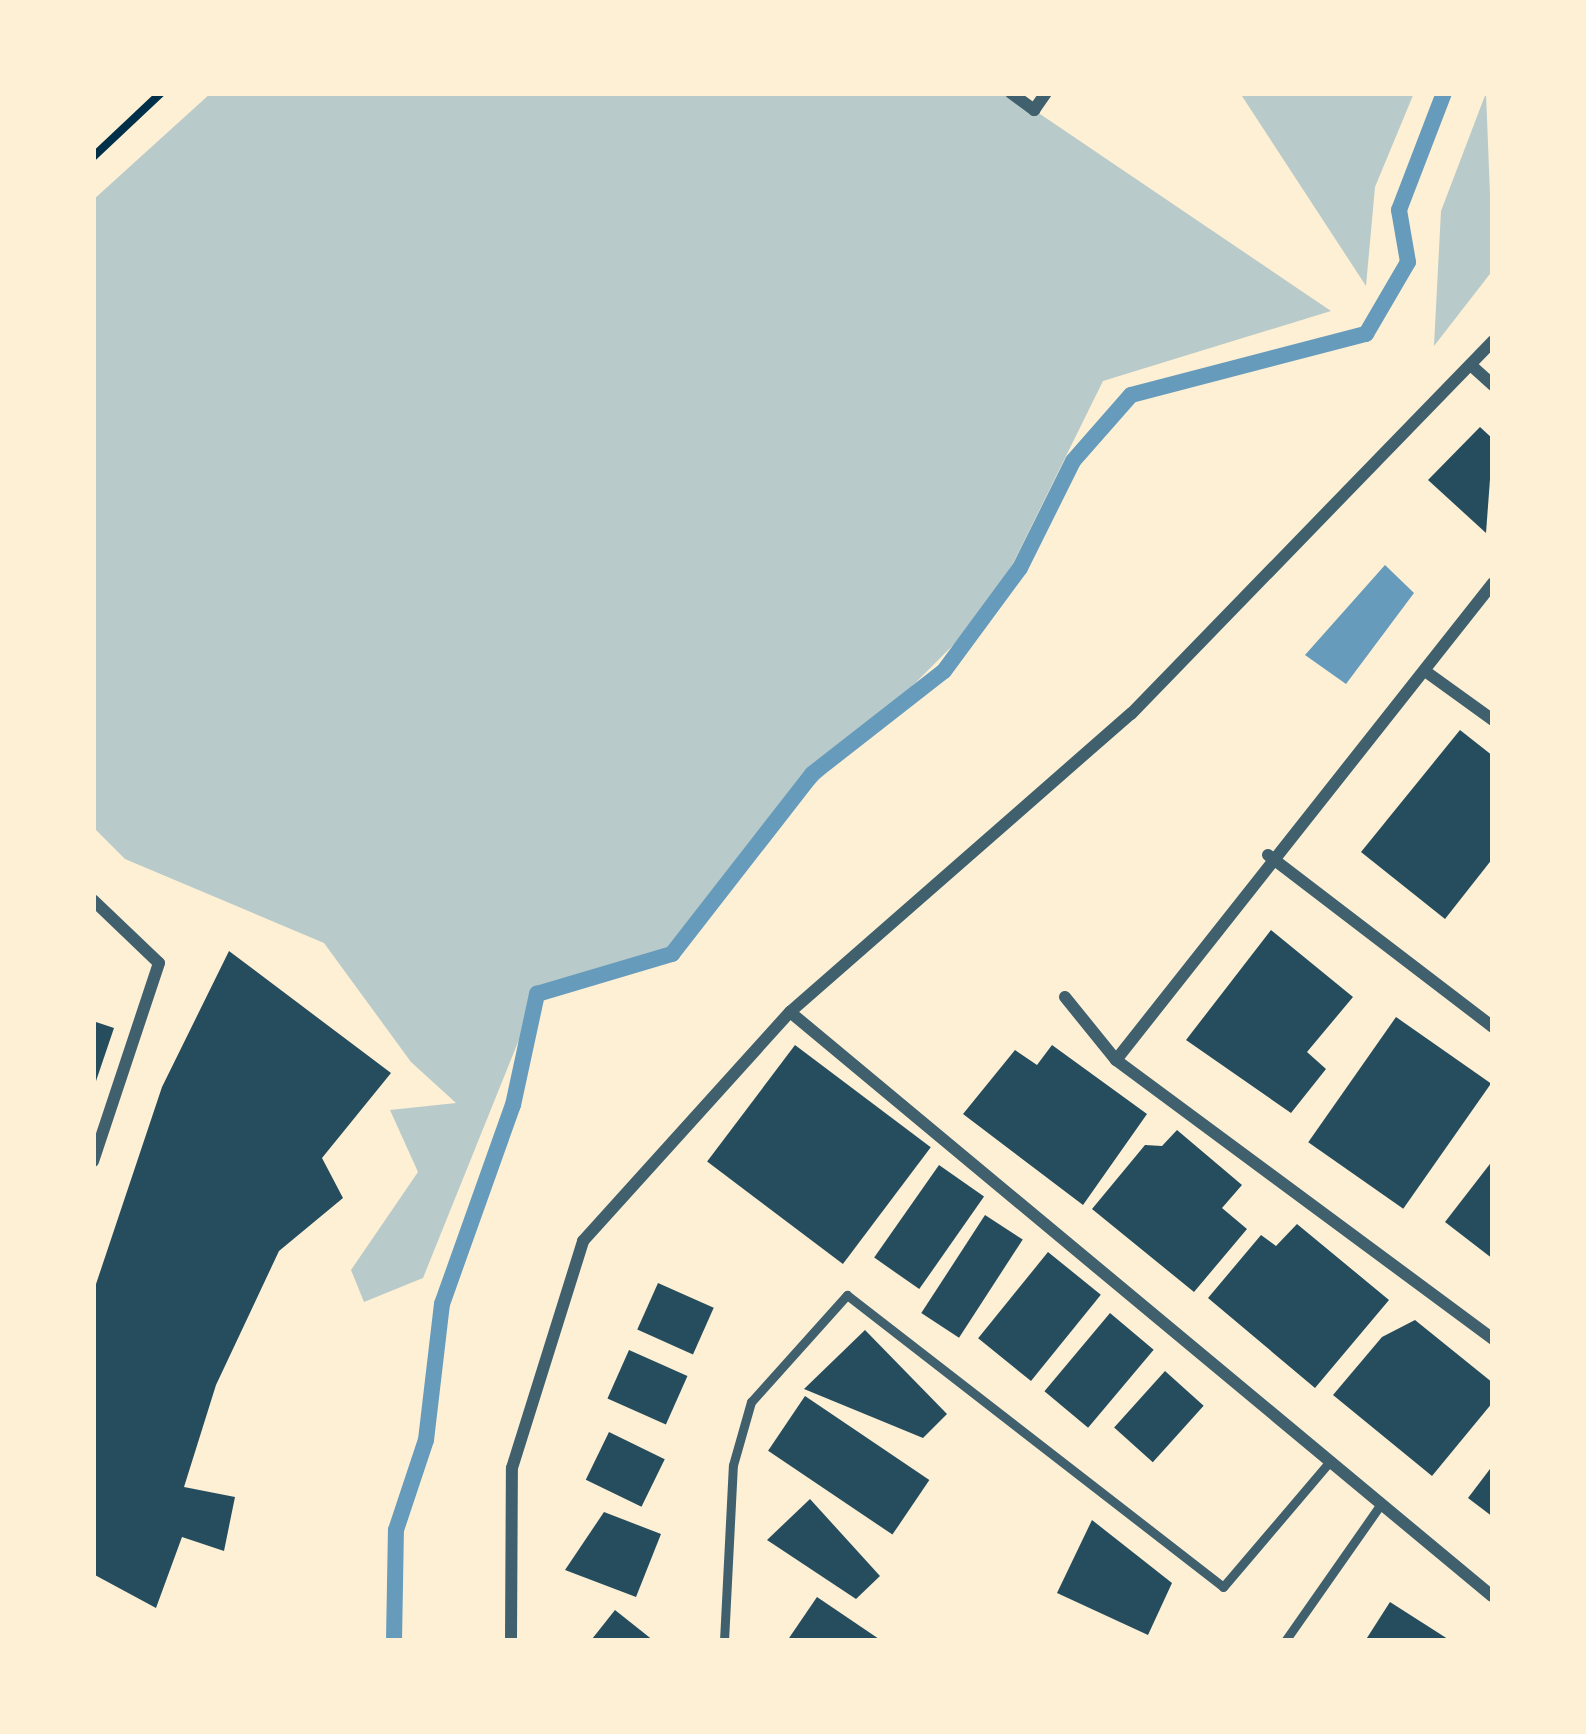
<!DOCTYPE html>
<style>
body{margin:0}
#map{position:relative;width:1586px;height:1734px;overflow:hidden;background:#fdf0d5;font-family:"Libre Baskerville",serif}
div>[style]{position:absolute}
.green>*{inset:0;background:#b9caca}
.water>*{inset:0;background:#669bbc}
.stream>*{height:16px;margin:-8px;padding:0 8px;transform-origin:8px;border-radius:8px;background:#669bbc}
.building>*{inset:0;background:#264d5e;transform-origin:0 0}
.path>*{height:8px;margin:-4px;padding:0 4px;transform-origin:4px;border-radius:4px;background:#003049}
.service>*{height:9px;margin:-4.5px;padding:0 4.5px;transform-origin:4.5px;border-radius:4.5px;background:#3f606c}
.minor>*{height:12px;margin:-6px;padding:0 6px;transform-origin:6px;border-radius:6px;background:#3f606c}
span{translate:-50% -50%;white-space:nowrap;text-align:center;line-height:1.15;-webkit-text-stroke:12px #fdf0d5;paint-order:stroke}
.frame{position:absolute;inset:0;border:96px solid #fdf0d5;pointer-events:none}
</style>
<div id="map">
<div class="green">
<div style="clip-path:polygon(211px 93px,1009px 93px,1331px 311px,1103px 381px,992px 606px,767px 832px,672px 954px,537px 995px,423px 1278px,364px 1302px,351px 1270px,418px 1172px,390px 1110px,456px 1103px,411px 1062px,324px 943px,125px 859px,93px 827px,93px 200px)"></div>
<div style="clip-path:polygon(1240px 93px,1414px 93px,1375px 187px,1366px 286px)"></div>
<div style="clip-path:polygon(1486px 93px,1493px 270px,1434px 346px,1441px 211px)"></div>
</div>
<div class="water">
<div style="clip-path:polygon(1385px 565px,1414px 593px,1346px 684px,1305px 655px)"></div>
</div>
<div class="stream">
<div style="left:394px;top:1641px;width:111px;rotate:-89deg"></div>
<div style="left:396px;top:1530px;width:95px;rotate:-71.6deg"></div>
<div style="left:426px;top:1440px;width:137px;rotate:-83.3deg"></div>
<div style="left:442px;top:1304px;width:211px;rotate:-70.4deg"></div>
<div style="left:513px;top:1105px;width:114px;rotate:-77.8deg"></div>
<div style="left:537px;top:994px;width:141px;rotate:-16.5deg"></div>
<div style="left:672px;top:954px;width:228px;rotate:-52.1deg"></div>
<div style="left:812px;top:774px;width:167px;rotate:-38deg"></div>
<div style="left:944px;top:671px;width:128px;rotate:-53.6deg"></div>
<div style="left:1020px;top:568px;width:119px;rotate:-63.6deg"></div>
<div style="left:1073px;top:461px;width:88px;rotate:-48.7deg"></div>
<div style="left:1131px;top:395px;width:243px;rotate:-14.6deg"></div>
<div style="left:1366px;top:334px;width:83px;rotate:-59.7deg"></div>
<div style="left:1408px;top:262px;width:53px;rotate:-99.8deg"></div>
<div style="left:1399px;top:210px;width:125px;rotate:-69deg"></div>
</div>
<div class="building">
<div style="clip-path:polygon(1480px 427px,1493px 439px,1486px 533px,1428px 480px)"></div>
<div style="clip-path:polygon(1460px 730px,1493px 756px,1493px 858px,1445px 919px,1361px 852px)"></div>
<div style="clip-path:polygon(1271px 930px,1353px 997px,1307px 1052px,1326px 1069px,1291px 1113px,1186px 1040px)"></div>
<div style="clip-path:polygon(229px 951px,391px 1073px,322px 1158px,343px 1198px,279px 1251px,216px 1385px,184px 1487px,235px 1497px,224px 1551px,182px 1537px,156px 1608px,93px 1574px,93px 1293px,162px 1087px)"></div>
<div style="left:1396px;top:1017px;width:116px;height:153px;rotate:35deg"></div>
<div style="clip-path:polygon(93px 1021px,114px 1028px,94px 1087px,93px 1087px)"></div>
<div style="left:795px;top:1045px;width:170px;height:146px;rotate:37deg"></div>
<div style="clip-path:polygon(1052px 1045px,1147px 1114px,1083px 1205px,963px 1114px,1015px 1050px,1037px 1065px)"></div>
<div style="clip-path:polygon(1177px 1130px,1242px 1185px,1222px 1208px,1247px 1229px,1194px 1292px,1092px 1209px,1145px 1145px,1162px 1146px)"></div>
<div style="clip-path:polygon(1493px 1160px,1493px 1259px,1445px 1222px)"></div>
<div style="left:939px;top:1165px;width:55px;height:113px;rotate:35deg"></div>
<div style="left:985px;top:1215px;width:45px;height:117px;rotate:33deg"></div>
<div style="clip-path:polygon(1297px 1224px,1389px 1300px,1315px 1388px,1208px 1298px,1261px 1235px,1276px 1246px)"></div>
<div style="left:1048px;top:1252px;width:68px;height:111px;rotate:39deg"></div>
<div style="left:658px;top:1283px;width:61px;height:51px;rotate:24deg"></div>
<div style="left:1110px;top:1313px;width:57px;height:102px;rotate:40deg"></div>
<div style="clip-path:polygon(1415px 1320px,1493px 1383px,1493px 1402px,1432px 1476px,1333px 1395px,1382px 1337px)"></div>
<div style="clip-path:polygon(865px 1330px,947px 1414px,923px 1438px,804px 1389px)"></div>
<div style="left:629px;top:1350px;width:64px;height:53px;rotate:24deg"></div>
<div style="left:1165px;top:1371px;width:52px;height:76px;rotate:42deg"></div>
<div style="left:805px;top:1396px;width:150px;height:66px;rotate:34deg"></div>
<div style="left:609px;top:1432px;width:62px;height:53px;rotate:26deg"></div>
<div style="clip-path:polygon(1493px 1465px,1493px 1517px,1468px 1498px)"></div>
<div style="clip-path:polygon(810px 1499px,880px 1576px,856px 1599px,767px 1540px)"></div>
<div style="clip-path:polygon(604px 1512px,661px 1534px,636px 1597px,565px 1570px)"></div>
<div style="clip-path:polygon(1092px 1520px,1172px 1583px,1148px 1635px,1057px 1593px)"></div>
<div style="clip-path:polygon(817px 1597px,882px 1641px,787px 1641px)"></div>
<div style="clip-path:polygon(1390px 1602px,1451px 1641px,1365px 1641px)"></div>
<div style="clip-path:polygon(615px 1610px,654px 1641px,592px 1639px)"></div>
</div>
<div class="path">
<div style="left:93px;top:157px;width:93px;rotate:-43.3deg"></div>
</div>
<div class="service">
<div style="left:724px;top:1641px;width:176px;rotate:-87.1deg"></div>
<div style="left:733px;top:1465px;width:66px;rotate:-74.1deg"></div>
<div style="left:751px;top:1402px;width:144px;rotate:-48.1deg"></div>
<div style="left:847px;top:1295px;width:476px;rotate:37.8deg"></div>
<div style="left:1223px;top:1587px;width:160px;rotate:-49.6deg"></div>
<div style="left:1285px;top:1641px;width:164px;rotate:-55deg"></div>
</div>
<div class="minor">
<div style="left:1011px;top:93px;width:29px;rotate:36deg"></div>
<div style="left:1034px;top:110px;width:21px;rotate:-55deg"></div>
<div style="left:1474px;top:368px;width:25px;rotate:42deg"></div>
<div style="left:1425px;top:671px;width:84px;rotate:35.8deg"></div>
<div style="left:1268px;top:855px;width:283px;rotate:37.4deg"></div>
<div style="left:93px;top:900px;width:91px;rotate:43.7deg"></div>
<div style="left:159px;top:963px;width:209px;rotate:108.4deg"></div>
<div style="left:1065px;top:997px;width:81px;rotate:51deg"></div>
<div style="left:1116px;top:1060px;width:469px;rotate:36.5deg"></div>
<div style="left:790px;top:1012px;width:913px;rotate:39.76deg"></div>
<div style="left:1116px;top:1060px;width:608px;rotate:-51.68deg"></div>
<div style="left:511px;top:1641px;width:173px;rotate:-89.7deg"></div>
<div style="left:512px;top:1468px;width:238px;rotate:-72.6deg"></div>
<div style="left:583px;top:1241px;width:309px;rotate:-47.9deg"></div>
<div style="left:790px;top:1012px;width:453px;rotate:-41.2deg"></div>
<div style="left:1131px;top:714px;width:520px;rotate:-45.86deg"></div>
</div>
<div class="frame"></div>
</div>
